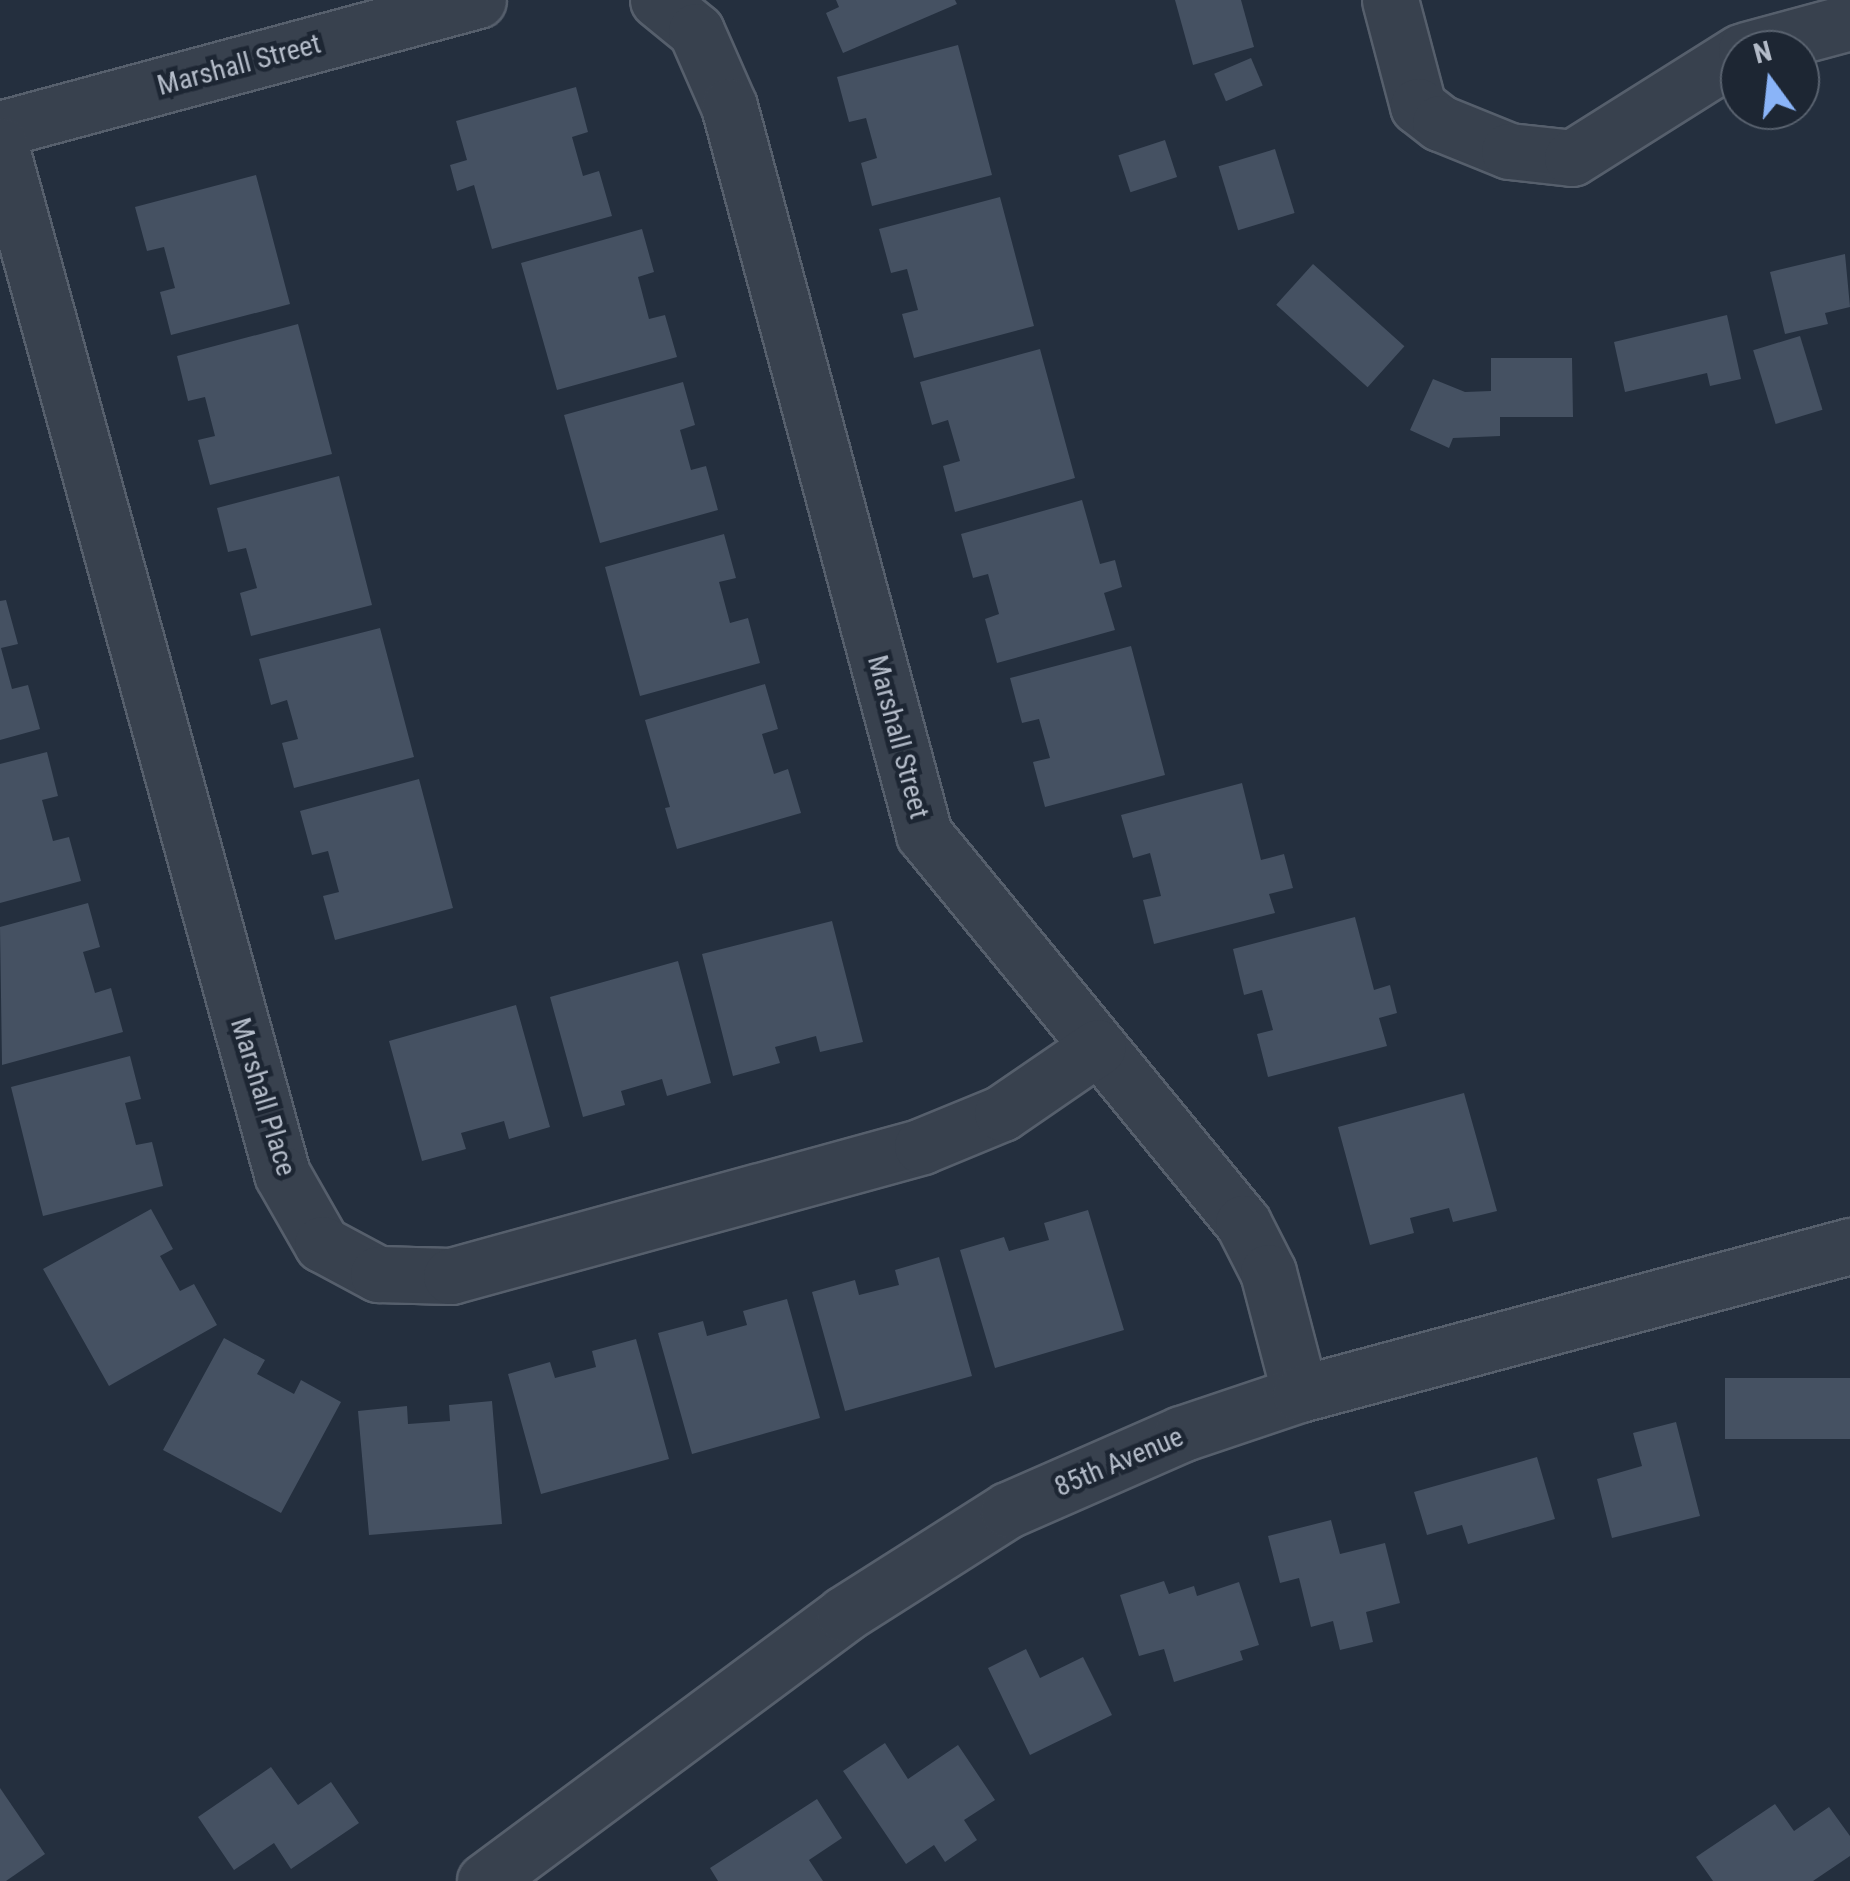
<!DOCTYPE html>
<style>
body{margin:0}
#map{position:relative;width:1850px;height:1881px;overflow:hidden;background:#242f3e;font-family:"Roboto Condensed",sans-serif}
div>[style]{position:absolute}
.building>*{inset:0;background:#455162;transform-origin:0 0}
.roads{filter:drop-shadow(2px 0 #565f6c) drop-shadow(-2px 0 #565f6c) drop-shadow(0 2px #565f6c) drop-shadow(0 -2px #565f6c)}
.minor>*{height:55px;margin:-27.5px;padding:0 27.5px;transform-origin:27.5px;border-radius:27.5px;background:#38414e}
span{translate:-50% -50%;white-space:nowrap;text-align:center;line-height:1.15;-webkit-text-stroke:9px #1d2633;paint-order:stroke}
.street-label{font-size:28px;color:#b4bcc9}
.north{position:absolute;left:1720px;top:30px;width:100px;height:100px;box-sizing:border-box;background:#1d2633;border:2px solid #59626f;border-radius:50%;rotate:345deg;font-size:28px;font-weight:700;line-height:40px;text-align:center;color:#b4bcc9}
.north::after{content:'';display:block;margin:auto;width:35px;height:45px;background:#8ab4f8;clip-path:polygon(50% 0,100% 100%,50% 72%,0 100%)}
</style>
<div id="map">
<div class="building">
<div style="clip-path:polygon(836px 0,955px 0,957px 4px,843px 53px,826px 13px,839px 7px)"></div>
<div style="clip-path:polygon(1175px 0,1241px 0,1254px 47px,1193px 65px)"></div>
<div style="clip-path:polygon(958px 45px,992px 175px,872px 206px,861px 163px,877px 158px,866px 118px,849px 122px,837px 77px)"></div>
<div style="left:1251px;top:58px;width:30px;height:40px;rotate:67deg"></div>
<div style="clip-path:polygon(576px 87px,588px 132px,572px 137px,583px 176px,599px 171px,612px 216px,492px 249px,474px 185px,457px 191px,450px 165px,467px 160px,456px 121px)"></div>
<div style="left:1165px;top:140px;width:39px;height:49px;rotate:72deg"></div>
<div style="left:1275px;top:149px;width:67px;height:59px;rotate:73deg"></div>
<div style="clip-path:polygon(256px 175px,290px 304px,171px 335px,160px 292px,175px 288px,164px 247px,147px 251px,135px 207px)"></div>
<div style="clip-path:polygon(1000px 197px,1034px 326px,914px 358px,902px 314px,918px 310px,907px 269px,891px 273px,879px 229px)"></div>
<div style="clip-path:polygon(642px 229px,654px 272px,638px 277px,649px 319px,665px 315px,677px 357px,557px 390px,521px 263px)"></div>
<div style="clip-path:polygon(1845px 254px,1850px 307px,1825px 313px,1828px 324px,1785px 334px,1770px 272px)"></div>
<div style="left:1313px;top:264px;width:123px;height:55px;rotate:42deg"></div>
<div style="clip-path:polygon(1727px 315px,1741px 379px,1710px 386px,1707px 373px,1625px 392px,1614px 342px)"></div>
<div style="clip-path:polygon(298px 324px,332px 454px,210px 485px,198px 440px,215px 436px,205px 397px,188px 401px,177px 356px)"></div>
<div style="left:1800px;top:336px;width:77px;height:49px;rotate:73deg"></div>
<div style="clip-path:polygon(1040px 349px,1075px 478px,955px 512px,943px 466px,960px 461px,948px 420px,932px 425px,920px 382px)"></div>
<div style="clip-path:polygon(1491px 358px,1572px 358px,1573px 417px,1500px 417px,1500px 436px,1453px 438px,1449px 448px,1410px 430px,1433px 379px,1465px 392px,1491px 391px)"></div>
<div style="clip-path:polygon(683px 382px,695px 425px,680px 430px,691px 470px,706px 466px,718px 510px,600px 543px,564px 415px)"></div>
<div style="clip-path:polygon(339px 476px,372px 605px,251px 636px,240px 593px,257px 588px,246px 548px,228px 552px,217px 508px)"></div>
<div style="clip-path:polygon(1082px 500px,1100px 564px,1115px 560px,1122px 587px,1104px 593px,1115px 630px,997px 663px,985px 619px,999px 614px,988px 574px,973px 578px,961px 534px)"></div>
<div style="clip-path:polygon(724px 534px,736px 578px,719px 582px,730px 623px,748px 618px,760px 663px,640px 696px,605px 567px)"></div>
<div style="clip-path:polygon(6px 600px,18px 644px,1px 648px,12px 689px,28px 685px,40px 729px,0 740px,0 601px)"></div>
<div style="clip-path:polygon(380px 628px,414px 757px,294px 788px,282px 743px,298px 739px,287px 700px,271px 705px,259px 659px)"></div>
<div style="clip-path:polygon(1131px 646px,1165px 775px,1045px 807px,1033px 762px,1050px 758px,1039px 719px,1022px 723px,1010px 678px)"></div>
<div style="clip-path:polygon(765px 684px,778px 729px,762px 734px,774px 774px,788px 769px,801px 813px,677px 849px,665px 808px,670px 807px,645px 720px)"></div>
<div style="clip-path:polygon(47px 752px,58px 796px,42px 800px,53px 841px,69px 837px,81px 881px,0 903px,0 764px)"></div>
<div style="clip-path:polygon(419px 779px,453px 908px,335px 940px,323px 896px,339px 892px,328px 851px,312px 855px,300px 811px)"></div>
<div style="clip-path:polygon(1242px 783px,1261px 860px,1284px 854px,1293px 888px,1269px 894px,1275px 913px,1154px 944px,1143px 900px,1161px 896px,1150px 853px,1133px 858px,1121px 815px)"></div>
<div style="clip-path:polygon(88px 903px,100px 947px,83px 952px,95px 993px,111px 988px,123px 1032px,2px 1065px,0 927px)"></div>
<div style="clip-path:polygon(1355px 917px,1374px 990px,1390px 985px,1397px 1013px,1379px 1018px,1387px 1046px,1268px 1077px,1257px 1034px,1273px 1030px,1262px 990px,1244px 995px,1233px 949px)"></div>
<div style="clip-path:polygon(832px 921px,863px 1042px,820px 1052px,816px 1036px,775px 1047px,780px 1063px,733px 1076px,702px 954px)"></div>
<div style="clip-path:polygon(678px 961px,711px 1083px,667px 1096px,662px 1079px,621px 1091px,625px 1105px,583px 1117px,550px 997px)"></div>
<div style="clip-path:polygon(516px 1005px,550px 1127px,509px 1139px,504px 1121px,461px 1133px,466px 1149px,422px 1161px,389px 1041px)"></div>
<div style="clip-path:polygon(130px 1056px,141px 1099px,125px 1103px,136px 1145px,152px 1142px,163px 1186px,43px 1216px,11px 1087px)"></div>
<div style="clip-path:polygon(1464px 1093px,1497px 1211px,1453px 1222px,1449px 1208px,1410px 1218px,1414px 1233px,1370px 1245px,1338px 1127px)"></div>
<div style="clip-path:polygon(151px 1209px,173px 1249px,160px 1256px,180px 1291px,194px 1284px,217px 1325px,109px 1386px,43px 1269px)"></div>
<div style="clip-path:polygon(1088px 1210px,1124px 1330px,995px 1368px,960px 1250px,1004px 1237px,1009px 1251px,1049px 1240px,1044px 1223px)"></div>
<div style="clip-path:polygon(939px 1257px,972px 1376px,845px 1411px,812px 1292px,855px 1280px,859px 1295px,899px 1285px,895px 1270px)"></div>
<div style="clip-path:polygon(787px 1299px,820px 1418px,692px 1454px,658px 1333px,703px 1321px,707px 1336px,747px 1325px,743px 1311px)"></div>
<div style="clip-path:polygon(224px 1338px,265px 1360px,257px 1374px,294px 1394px,301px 1380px,341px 1402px,281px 1513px,163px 1450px)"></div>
<div style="clip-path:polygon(636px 1339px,669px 1459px,541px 1494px,508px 1374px,550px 1362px,555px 1378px,596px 1367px,592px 1351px)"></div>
<div style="left:1850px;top:1378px;width:61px;height:125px;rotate:90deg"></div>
<div style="clip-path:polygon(492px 1401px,502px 1524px,369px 1535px,358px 1411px,407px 1406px,408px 1424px,450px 1421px,449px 1405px)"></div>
<div style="clip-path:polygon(1676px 1422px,1700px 1516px,1612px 1538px,1597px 1479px,1642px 1466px,1633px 1433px)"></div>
<div style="clip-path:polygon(1537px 1457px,1555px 1519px,1468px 1544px,1462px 1525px,1427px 1535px,1414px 1492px)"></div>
<div style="clip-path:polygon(1331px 1520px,1340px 1554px,1385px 1543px,1400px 1603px,1366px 1612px,1373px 1642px,1340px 1650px,1333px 1621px,1311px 1627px,1299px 1578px,1280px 1583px,1268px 1536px)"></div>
<div style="clip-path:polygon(1164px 1581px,1169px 1594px,1194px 1586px,1197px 1596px,1239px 1582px,1259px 1645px,1240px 1651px,1243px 1660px,1174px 1682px,1164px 1649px,1139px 1656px,1120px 1595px)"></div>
<div style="clip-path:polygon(1026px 1649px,1040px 1678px,1083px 1657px,1112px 1715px,1030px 1755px,988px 1668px)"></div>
<div style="clip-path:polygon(885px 1743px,908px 1779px,958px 1745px,995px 1800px,964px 1820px,977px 1840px,945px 1862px,934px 1845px,906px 1864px,843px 1771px)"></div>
<div style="clip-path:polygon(271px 1767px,298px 1805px,331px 1782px,359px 1823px,291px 1869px,274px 1843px,234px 1870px,198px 1817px)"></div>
<div style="clip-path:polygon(0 1788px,45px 1854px,6px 1881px,0 1881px)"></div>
<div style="clip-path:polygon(817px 1799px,842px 1838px,809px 1860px,823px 1881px,718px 1881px,710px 1868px)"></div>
<div style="clip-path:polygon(1775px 1804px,1794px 1831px,1829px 1807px,1850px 1836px,1850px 1856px,1813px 1881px,1713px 1881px,1696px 1857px)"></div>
</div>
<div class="roads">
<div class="minor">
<div style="left:658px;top:0;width:49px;rotate:39.2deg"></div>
<div style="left:696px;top:31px;width:82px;rotate:66.3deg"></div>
<div style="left:729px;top:106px;width:754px;rotate:75deg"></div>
<div style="left:924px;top:834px;width:503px;rotate:50.65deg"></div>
<div style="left:1243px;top:1223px;width:55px;rotate:63deg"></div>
<div style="left:1268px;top:1272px;width:126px;rotate:75.3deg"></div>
<div style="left:1390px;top:0;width:110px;rotate:75.2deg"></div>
<div style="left:1418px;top:106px;width:28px;rotate:38deg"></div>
<div style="left:1440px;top:123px;width:74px;rotate:22.1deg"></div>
<div style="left:1509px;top:151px;width:63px;rotate:6.3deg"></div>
<div style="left:1572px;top:158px;width:199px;rotate:-32.2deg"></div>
<div style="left:1746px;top:50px;width:108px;rotate:-15.1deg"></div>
<div style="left:0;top:129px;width:495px;rotate:-15.1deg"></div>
<div style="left:0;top:145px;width:1067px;rotate:74.67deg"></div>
<div style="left:282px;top:1174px;width:81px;rotate:60.3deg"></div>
<div style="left:322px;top:1244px;width:64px;rotate:28.2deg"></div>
<div style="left:378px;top:1274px;width:73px;rotate:1.6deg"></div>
<div style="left:451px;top:1276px;width:489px;rotate:-15.4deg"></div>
<div style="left:922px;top:1146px;width:87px;rotate:-22.4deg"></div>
<div style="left:1002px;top:1113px;width:116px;rotate:-34.5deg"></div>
<div style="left:485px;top:1881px;width:447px;rotate:-36.6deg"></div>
<div style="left:844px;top:1614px;width:194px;rotate:-32.4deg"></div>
<div style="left:1008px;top:1510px;width:189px;rotate:-23.7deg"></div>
<div style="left:1181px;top:1434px;width:126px;rotate:-18.6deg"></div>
<div style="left:1300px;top:1394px;width:570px;rotate:-15.06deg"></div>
</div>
</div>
<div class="street-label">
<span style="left:239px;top:65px;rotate:-15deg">Marshall Street</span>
<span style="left:898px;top:737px;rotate:75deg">Marshall Street</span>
<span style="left:263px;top:1097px;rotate:73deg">Marshall Place</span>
<span style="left:1119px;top:1462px;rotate:-23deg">85th Avenue</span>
</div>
<div class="north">N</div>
</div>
